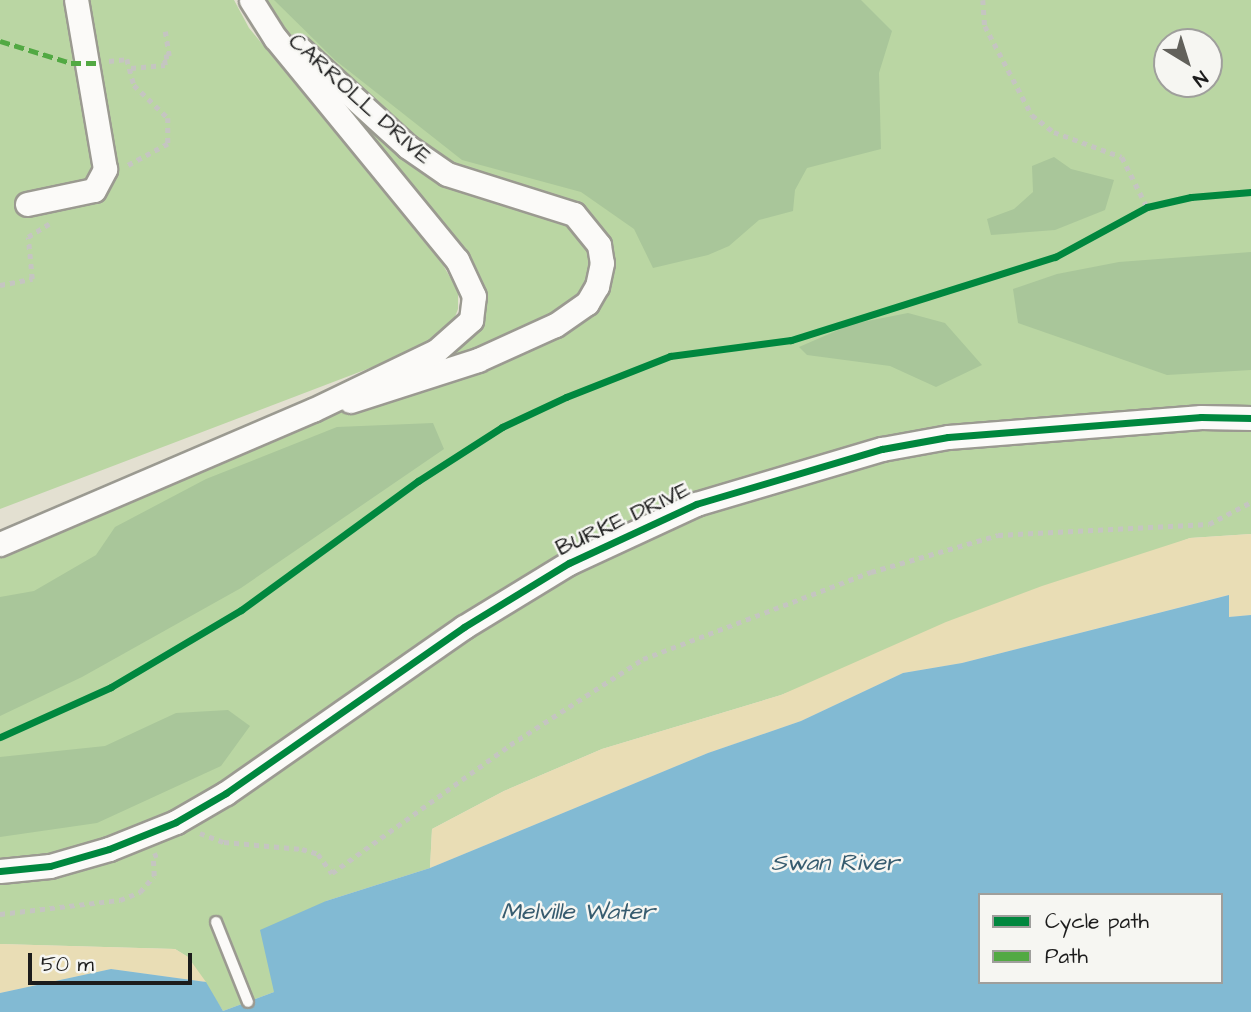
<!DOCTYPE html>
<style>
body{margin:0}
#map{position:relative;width:1251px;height:1012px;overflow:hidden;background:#e3e0d1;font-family:"Architects Daughter",sans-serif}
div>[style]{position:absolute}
.green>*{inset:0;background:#bad6a3}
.forest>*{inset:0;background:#a9c69a}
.sand>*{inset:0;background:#e9ddb5}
.water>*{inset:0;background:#82bad3}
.path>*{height:4.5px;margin-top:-2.25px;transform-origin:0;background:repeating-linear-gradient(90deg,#c5c5c1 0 5px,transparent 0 10px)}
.roads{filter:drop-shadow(2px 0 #9b9a91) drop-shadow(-2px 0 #9b9a91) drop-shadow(0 2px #9b9a91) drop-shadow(0 -2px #9b9a91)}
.service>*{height:10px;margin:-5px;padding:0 5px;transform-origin:5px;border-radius:5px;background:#fbfaf8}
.minor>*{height:23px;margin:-11.5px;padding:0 11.5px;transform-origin:11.5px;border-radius:11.5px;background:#fbfaf8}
.quiet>*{height:5px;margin-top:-2.5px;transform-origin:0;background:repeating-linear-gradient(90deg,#52a943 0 10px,transparent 0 15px)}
.cycleway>*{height:7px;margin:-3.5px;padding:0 3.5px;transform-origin:3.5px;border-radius:3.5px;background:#00873e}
span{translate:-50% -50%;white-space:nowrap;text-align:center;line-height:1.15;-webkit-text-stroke:5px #f6f6f2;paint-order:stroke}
.street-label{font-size:23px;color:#1c1c1c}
.water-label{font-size:24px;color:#375c6f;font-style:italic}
.legend{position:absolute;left:978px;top:893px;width:245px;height:91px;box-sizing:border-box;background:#f6f6f2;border:2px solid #9f9f9c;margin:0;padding:9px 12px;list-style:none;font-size:21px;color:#1c1c1c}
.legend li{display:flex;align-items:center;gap:14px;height:35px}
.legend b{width:35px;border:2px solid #9f9f9c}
.north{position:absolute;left:1153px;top:28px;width:70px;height:70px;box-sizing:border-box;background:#f6f6f2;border:2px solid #9f9f9c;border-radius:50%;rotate:142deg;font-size:19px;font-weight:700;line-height:28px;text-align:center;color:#1c1c1c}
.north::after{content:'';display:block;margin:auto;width:24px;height:32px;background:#62615b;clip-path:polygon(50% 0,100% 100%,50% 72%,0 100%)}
.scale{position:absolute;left:28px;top:953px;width:164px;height:32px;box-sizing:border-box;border:4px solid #1c1c1c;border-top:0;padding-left:9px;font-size:21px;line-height:24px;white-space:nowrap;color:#1c1c1c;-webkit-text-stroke:5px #f6f6f2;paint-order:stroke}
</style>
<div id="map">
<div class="green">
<div style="clip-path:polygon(0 0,234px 0,249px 28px,443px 265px,458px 291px,458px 309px,450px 330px,438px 342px,0 509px)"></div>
<div style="clip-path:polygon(evenodd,259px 0,1251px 0,1251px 534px,1190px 538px,781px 695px,602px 749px,504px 791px,432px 829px,430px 868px,326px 901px,274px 992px,223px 1011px,188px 957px,175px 949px,0 944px,0 538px,399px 372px,482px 297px,259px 0,1167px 42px,1209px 42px,1209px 84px,1167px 84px,1167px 42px)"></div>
</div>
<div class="forest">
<div style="clip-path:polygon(274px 0,861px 0,892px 31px,879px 73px,881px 149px,807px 168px,795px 190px,793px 211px,759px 220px,729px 246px,708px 255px,653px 268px,634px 229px,581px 192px,462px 160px,335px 60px)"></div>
<div style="clip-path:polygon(1054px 157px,1071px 169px,1114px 180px,1105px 210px,1055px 230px,991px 235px,987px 219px,1014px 209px,1033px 192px,1032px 166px)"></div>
<div style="clip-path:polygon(1251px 252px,1251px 370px,1167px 375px,1018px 323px,1013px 289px,1057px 274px,1119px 262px)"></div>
<div style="clip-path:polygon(908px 313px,945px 323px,982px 365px,936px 387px,890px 366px,807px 355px,799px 347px,852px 324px)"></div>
<div style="clip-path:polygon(433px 423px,444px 449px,241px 588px,82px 677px,0 716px,0 597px,34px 591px,96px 555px,115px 527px,206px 479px,337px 427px)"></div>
<div style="clip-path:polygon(228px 710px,250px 726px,221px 766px,97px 823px,0 837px,0 757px,105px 746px,176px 713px)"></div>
</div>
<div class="sand">
<div style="clip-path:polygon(1251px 534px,1251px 615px,1229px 617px,1228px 595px,962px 663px,903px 673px,801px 721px,708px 753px,430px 868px,432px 829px,504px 791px,602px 749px,781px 695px,946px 622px,1042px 586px,1190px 538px)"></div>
<div style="clip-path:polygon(0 944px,175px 949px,188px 957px,206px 982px,111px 969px,0 993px)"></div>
</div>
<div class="water">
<div style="clip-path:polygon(evenodd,1229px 595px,1229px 617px,1251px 615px,1251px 1012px,0 1012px,0 993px,111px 969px,206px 982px,223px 1011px,274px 992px,260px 930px,326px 901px,430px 868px,708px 753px,801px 721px,903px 673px,962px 663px,1229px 595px,980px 895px,1221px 895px,1221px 982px,980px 982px,980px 895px)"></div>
</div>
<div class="path">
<div style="left:983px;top:0;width:26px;rotate:86deg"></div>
<div style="left:985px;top:26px;width:101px;rotate:62.2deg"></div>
<div style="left:1032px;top:115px;width:28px;rotate:38deg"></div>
<div style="left:1054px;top:132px;width:72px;rotate:20.2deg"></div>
<div style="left:1122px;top:157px;width:56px;rotate:63.4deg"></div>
<div style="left:109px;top:61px;width:18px;rotate:-6deg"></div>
<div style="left:127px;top:59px;width:27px;rotate:75deg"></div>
<div style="left:134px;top:85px;width:47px;rotate:44.1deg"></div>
<div style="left:168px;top:118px;width:26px;rotate:90deg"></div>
<div style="left:168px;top:144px;width:47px;rotate:151.8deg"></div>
<div style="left:131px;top:68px;width:34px;rotate:-5deg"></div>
<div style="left:165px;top:65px;width:8px;rotate:-97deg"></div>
<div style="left:164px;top:57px;width:5px;rotate:-11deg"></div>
<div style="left:169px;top:56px;width:25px;rotate:-99deg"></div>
<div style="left:0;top:285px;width:33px;rotate:-11deg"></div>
<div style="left:32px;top:279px;width:42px;rotate:-95.4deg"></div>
<div style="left:28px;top:237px;width:25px;rotate:-32deg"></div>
<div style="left:200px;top:833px;width:26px;rotate:21deg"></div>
<div style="left:224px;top:842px;width:78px;rotate:5.1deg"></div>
<div style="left:302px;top:849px;width:17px;rotate:17deg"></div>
<div style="left:318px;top:854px;width:24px;rotate:54deg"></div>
<div style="left:332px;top:873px;width:219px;rotate:-35.7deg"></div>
<div style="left:510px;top:745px;width:158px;rotate:-32.9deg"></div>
<div style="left:643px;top:659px;width:244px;rotate:-20.9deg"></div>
<div style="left:871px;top:572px;width:132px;rotate:-16.2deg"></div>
<div style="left:998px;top:535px;width:211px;rotate:-3deg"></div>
<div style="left:1209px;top:524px;width:47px;rotate:-27.6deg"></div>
<div style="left:0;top:914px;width:121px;rotate:-6.7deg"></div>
<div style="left:120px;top:900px;width:22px;rotate:-22deg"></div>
<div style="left:140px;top:892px;width:21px;rotate:-49deg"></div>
<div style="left:154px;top:876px;width:20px;rotate:-93deg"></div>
<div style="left:153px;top:856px;width:5px;rotate:-22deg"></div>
</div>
<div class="roads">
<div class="service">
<div style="left:216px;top:922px;width:86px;rotate:68.2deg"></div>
</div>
<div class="minor">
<div style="left:298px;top:47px;width:149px;rotate:42.3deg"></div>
<div style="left:408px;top:147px;width:47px;rotate:34.7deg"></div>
<div style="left:447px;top:174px;width:133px;rotate:17.5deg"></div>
<div style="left:574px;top:214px;width:40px;rotate:51deg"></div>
<div style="left:599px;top:245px;width:18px;rotate:81deg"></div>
<div style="left:602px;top:263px;width:24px;rotate:102deg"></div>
<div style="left:597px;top:286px;width:20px;rotate:120deg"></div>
<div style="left:587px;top:303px;width:39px;rotate:145deg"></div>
<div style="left:555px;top:325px;width:85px;rotate:155.6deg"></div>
<div style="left:478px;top:360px;width:134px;rotate:162.2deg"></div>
<div style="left:27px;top:204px;width:68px;rotate:-11.8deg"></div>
<div style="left:94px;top:190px;width:24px;rotate:-62deg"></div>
<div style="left:105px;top:169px;width:171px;rotate:-99.7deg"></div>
<div style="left:0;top:544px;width:340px;rotate:-23.2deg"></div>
<div style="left:313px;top:410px;width:136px;rotate:-25.6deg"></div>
<div style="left:436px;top:351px;width:47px;rotate:-41.5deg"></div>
<div style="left:471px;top:320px;width:24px;rotate:-83deg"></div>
<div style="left:474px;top:296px;width:40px;rotate:-115deg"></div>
<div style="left:457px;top:260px;width:287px;rotate:-129.3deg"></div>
<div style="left:275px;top:38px;width:45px;rotate:-122.3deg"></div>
<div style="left:0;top:871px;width:50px;rotate:-5.7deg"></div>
<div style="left:50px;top:866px;width:61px;rotate:-16.1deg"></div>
<div style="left:109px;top:849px;width:72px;rotate:-21.9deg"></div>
<div style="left:176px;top:822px;width:58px;rotate:-30.1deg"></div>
<div style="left:226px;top:793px;width:290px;rotate:-34.9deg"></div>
<div style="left:464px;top:627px;width:123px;rotate:-31.4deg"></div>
<div style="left:569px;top:563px;width:140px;rotate:-24.9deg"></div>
<div style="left:696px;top:504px;width:194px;rotate:-16.5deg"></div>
<div style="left:882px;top:449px;width:67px;rotate:-10.3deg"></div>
<div style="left:948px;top:437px;width:254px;rotate:-4.5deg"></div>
<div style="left:1201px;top:417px;width:50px;rotate:1.1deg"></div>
</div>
</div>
<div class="quiet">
<div style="left:0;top:41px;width:74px;rotate:17.2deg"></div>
<div style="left:71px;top:63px;width:26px"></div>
</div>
<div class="cycleway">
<div style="left:0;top:737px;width:122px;rotate:-24.2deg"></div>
<div style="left:111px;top:687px;width:151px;rotate:-30.6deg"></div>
<div style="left:241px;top:610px;width:219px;rotate:-36.1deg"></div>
<div style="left:418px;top:481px;width:100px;rotate:-32.7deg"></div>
<div style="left:502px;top:427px;width:71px;rotate:-25.1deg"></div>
<div style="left:566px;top:397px;width:112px;rotate:-21.5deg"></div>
<div style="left:670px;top:356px;width:122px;rotate:-7.5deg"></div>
<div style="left:791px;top:340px;width:277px;rotate:-17.5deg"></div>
<div style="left:1055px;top:257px;width:105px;rotate:-28.5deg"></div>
<div style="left:1147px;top:207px;width:45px;rotate:-12.8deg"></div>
<div style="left:1191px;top:197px;width:60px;rotate:-4.8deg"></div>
<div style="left:0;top:871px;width:50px;rotate:-5.7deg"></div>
<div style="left:50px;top:866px;width:61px;rotate:-16.1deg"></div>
<div style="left:109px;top:849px;width:72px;rotate:-21.9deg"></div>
<div style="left:176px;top:822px;width:58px;rotate:-30.1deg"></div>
<div style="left:226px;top:793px;width:290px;rotate:-34.9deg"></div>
<div style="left:464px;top:627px;width:123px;rotate:-31.4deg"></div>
<div style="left:569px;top:563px;width:140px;rotate:-24.9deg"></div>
<div style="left:696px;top:504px;width:194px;rotate:-16.5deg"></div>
<div style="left:882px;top:449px;width:67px;rotate:-10.3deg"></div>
<div style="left:948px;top:437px;width:254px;rotate:-4.5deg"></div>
<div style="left:1201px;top:417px;width:50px;rotate:1.1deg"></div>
</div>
<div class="street-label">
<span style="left:360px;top:99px;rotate:42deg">CARROLL DRIVE</span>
<span style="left:623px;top:519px;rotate:-25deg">BURKE DRIVE</span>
</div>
<div class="water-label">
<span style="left:835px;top:864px">Swan River</span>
<span style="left:578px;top:913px">Melville Water</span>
</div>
<ul class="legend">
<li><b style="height:9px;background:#00873e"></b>Cycle path</li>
<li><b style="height:9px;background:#52a943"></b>Path</li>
</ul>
<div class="north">N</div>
<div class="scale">50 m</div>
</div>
